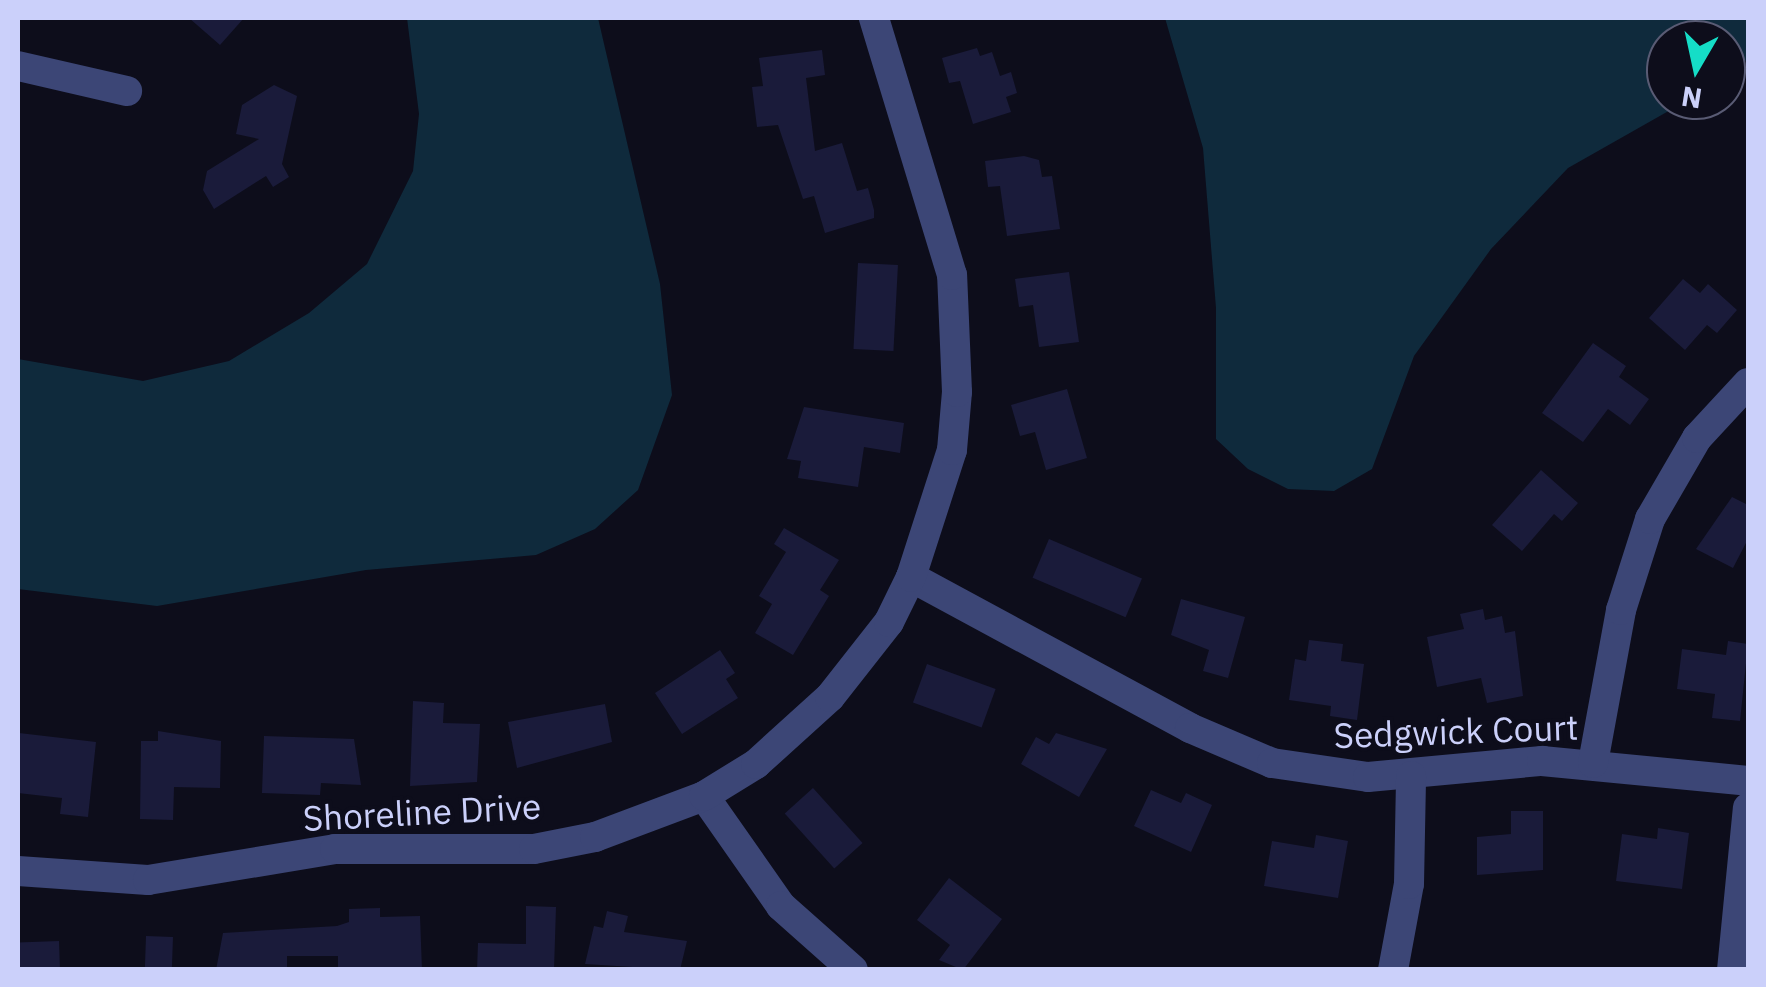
<!DOCTYPE html>
<style>
body{margin:0}
#map{position:relative;width:1766px;height:987px;overflow:hidden;background:#0d0d1b;font-family:"IBM Plex Sans",sans-serif}
div>[style]{position:absolute}
.water>*{inset:0;background:#0f2a3c}
.building>*{inset:0;background:#1a1b3a;transform-origin:0 0}
.minor>*{height:30px;margin:-15px;padding:0 15px;transform-origin:15px;border-radius:15px;background:#3c4676}
span{translate:-50% -50%;white-space:nowrap;text-align:center;line-height:1.15;-webkit-text-stroke:8px #0d0d1b;paint-order:stroke}
.street-label{font-size:35px;color:#cbd0fa}
.frame{position:absolute;inset:0;border:20px solid #cbd0fa;pointer-events:none}
.north{position:absolute;left:1646px;top:20px;width:100px;height:100px;box-sizing:border-box;background:#0d0d1b;border:2px solid #595b74;border-radius:50%;rotate:189deg;font-size:28px;font-weight:700;line-height:40px;text-align:center;color:#cbd0fa}
.north::after{content:'';display:block;margin:auto;width:35px;height:45px;background:#15ddc7;clip-path:polygon(50% 0,100% 100%,50% 72%,0 100%)}
</style>
<div id="map">
<div class="water">
<div style="clip-path:polygon(407px 18px,598px 18px,660px 284px,672px 395px,638px 490px,595px 529px,536px 555px,366px 570px,157px 606px,18px 589px,18px 359px,143px 381px,229px 361px,309px 313px,367px 264px,413px 171px,419px 114px)"></div>
<div style="clip-path:polygon(1165px 18px,1748px 18px,1748px 59px,1726px 74px,1726px 40px,1666px 40px,1666px 100px,1688px 100px,1568px 168px,1491px 249px,1414px 356px,1372px 469px,1334px 491px,1288px 489px,1248px 469px,1216px 439px,1216px 308px,1203px 148px)"></div>
</div>
<div class="building">
<div style="clip-path:polygon(189px 18px,244px 18px,220px 45px)"></div>
<div style="clip-path:polygon(977px 48px,980px 56px,992px 52px,1000px 76px,1011px 72px,1017px 93px,1006px 97px,1011px 112px,973px 124px,960px 81px,949px 83px,942px 58px)"></div>
<div style="clip-path:polygon(822px 50px,825px 75px,806px 78px,815px 151px,842px 143px,857px 191px,868px 188px,874px 210px,874px 218px,825px 233px,814px 196px,803px 199px,778px 125px,757px 127px,752px 87px,763px 86px,759px 58px)"></div>
<div style="clip-path:polygon(274px 85px,297px 96px,282px 164px,289px 177px,273px 187px,266px 176px,214px 209px,203px 190px,207px 171px,259px 139px,236px 134px,242px 105px)"></div>
<div style="clip-path:polygon(1024px 156px,1039px 160px,1042px 177px,1052px 176px,1060px 229px,1007px 236px,1000px 186px,988px 187px,985px 161px)"></div>
<div style="left:858px;top:263px;width:40px;height:86px;rotate:3deg"></div>
<div style="clip-path:polygon(1069px 272px,1079px 342px,1039px 347px,1033px 305px,1019px 307px,1015px 279px)"></div>
<div style="clip-path:polygon(1683px 279px,1700px 293px,1708px 284px,1737px 310px,1717px 333px,1707px 325px,1685px 350px,1649px 318px)"></div>
<div style="clip-path:polygon(1593px 343px,1626px 366px,1619px 377px,1649px 399px,1630px 425px,1608px 409px,1583px 442px,1542px 413px)"></div>
<div style="clip-path:polygon(1067px 389px,1087px 458px,1046px 470px,1035px 432px,1020px 436px,1011px 405px)"></div>
<div style="clip-path:polygon(804px 407px,904px 423px,900px 453px,864px 447px,858px 487px,798px 478px,801px 461px,787px 459px)"></div>
<div style="clip-path:polygon(1541px 470px,1578px 503px,1562px 521px,1554px 514px,1522px 551px,1492px 525px)"></div>
<div style="clip-path:polygon(1732px 497px,1748px 505px,1748px 539px,1733px 568px,1696px 549px)"></div>
<div style="clip-path:polygon(784px 528px,839px 560px,820px 590px,829px 596px,793px 655px,755px 633px,772px 604px,759px 596px,786px 552px,774px 544px)"></div>
<div style="left:1049px;top:539px;width:101px;height:42px;rotate:23deg"></div>
<div style="clip-path:polygon(1181px 599px,1245px 617px,1228px 678px,1203px 671px,1209px 650px,1171px 635px)"></div>
<div style="clip-path:polygon(1483px 609px,1485px 620px,1502px 616px,1505px 633px,1515px 631px,1523px 696px,1487px 703px,1481px 678px,1437px 687px,1427px 637px,1464px 629px,1460px 614px)"></div>
<div style="clip-path:polygon(1309px 640px,1343px 644px,1341px 661px,1364px 664px,1357px 720px,1330px 716px,1331px 706px,1289px 700px,1295px 659px,1306px 661px)"></div>
<div style="clip-path:polygon(1728px 641px,1748px 644px,1740px 721px,1712px 718px,1715px 694px,1677px 689px,1682px 649px,1726px 655px)"></div>
<div style="clip-path:polygon(720px 650px,735px 673px,726px 679px,738px 698px,682px 734px,655px 693px)"></div>
<div style="left:927px;top:664px;width:73px;height:41px;rotate:20deg"></div>
<div style="clip-path:polygon(413px 701px,444px 703px,443px 723px,480px 724px,477px 782px,410px 786px)"></div>
<div style="clip-path:polygon(605px 704px,612px 742px,517px 768px,508px 722px)"></div>
<div style="clip-path:polygon(158px 731px,221px 741px,220px 788px,174px 787px,173px 820px,140px 819px,141px 741px,158px 741px)"></div>
<div style="clip-path:polygon(19px 733px,96px 742px,88px 817px,60px 814px,62px 798px,18px 793px)"></div>
<div style="clip-path:polygon(1056px 733px,1107px 749px,1079px 797px,1021px 764px,1036px 737px,1049px 744px)"></div>
<div style="clip-path:polygon(264px 736px,354px 739px,361px 785px,321px 783px,320px 795px,262px 793px)"></div>
<div style="left:813px;top:788px;width:74px;height:38px;rotate:48deg"></div>
<div style="clip-path:polygon(1151px 790px,1181px 803px,1186px 793px,1212px 805px,1191px 852px,1134px 826px)"></div>
<div style="clip-path:polygon(1511px 811px,1543px 811px,1543px 870px,1477px 875px,1477px 837px,1511px 834px)"></div>
<div style="clip-path:polygon(1658px 828px,1689px 833px,1682px 889px,1616px 881px,1622px 834px,1657px 839px)"></div>
<div style="clip-path:polygon(1316px 835px,1348px 841px,1338px 898px,1264px 886px,1272px 841px,1314px 848px)"></div>
<div style="clip-path:polygon(949px 878px,1002px 919px,963px 970px,939px 960px,950px 945px,917px 920px)"></div>
<div style="clip-path:polygon(526px 906px,556px 907px,554px 970px,477px 970px,478px 943px,526px 944px)"></div>
<div style="clip-path:polygon(380px 908px,380px 917px,420px 916px,422px 970px,338px 970px,338px 956px,287px 956px,287px 970px,216px 970px,223px 933px,337px 926px,349px 922px,349px 909px)"></div>
<div style="clip-path:polygon(607px 911px,628px 916px,624px 932px,687px 941px,680px 970px,585px 964px,594px 926px,603px 928px)"></div>
<div style="left:146px;top:936px;width:27px;height:34px;rotate:2deg"></div>
<div style="left:59px;top:941px;width:29px;height:41px;rotate:88deg"></div>
</div>
<div class="minor">
<div style="left:18px;top:66px;width:112px;rotate:12.9deg"></div>
<div style="left:911px;top:577px;width:317px;rotate:28.4deg"></div>
<div style="left:1190px;top:728px;width:89px;rotate:23.1deg"></div>
<div style="left:1272px;top:763px;width:97px;rotate:8.3deg"></div>
<div style="left:1368px;top:777px;width:175px;rotate:-5.3deg"></div>
<div style="left:1542px;top:761px;width:207px;rotate:5.5deg"></div>
<div style="left:1593px;top:763px;width:156px;rotate:-79.6deg"></div>
<div style="left:1621px;top:610px;width:96px;rotate:-72.3deg"></div>
<div style="left:1650px;top:519px;width:94px;rotate:-59.9deg"></div>
<div style="left:1697px;top:438px;width:75px;rotate:-47.2deg"></div>
<div style="left:704px;top:796px;width:134px;rotate:55deg"></div>
<div style="left:781px;top:906px;width:96px;rotate:41.6deg"></div>
<div style="left:18px;top:871px;width:130px;rotate:4deg"></div>
<div style="left:148px;top:880px;width:190px;rotate:-9.4deg"></div>
<div style="left:335px;top:849px;width:199px"></div>
<div style="left:534px;top:849px;width:62px;rotate:-11.1deg"></div>
<div style="left:595px;top:837px;width:116px;rotate:-20.6deg"></div>
<div style="left:704px;top:796px;width:61px;rotate:-31.6deg"></div>
<div style="left:756px;top:764px;width:100px;rotate:-42.2deg"></div>
<div style="left:830px;top:697px;width:95px;rotate:-51.8deg"></div>
<div style="left:889px;top:622px;width:50px;rotate:-63.9deg"></div>
<div style="left:911px;top:577px;width:133px;rotate:-72.1deg"></div>
<div style="left:952px;top:450px;width:58px;rotate:-85.1deg"></div>
<div style="left:957px;top:392px;width:117px;rotate:-92.4deg"></div>
<div style="left:952px;top:275px;width:269px;rotate:-106.9deg"></div>
<div style="left:1393px;top:970px;width:87px;rotate:-79.5deg"></div>
<div style="left:1409px;top:884px;width:108px;rotate:-88.9deg"></div>
<div style="left:1732px;top:970px;width:163px;rotate:-84.4deg"></div>
</div>
<div class="street-label">
<span style="left:1456px;top:731px;rotate:-2deg">Sedgwick Court</span>
<span style="left:422px;top:812px;rotate:-3deg">Shoreline Drive</span>
</div>
<div class="frame"></div>
<div class="north">N</div>
</div>
